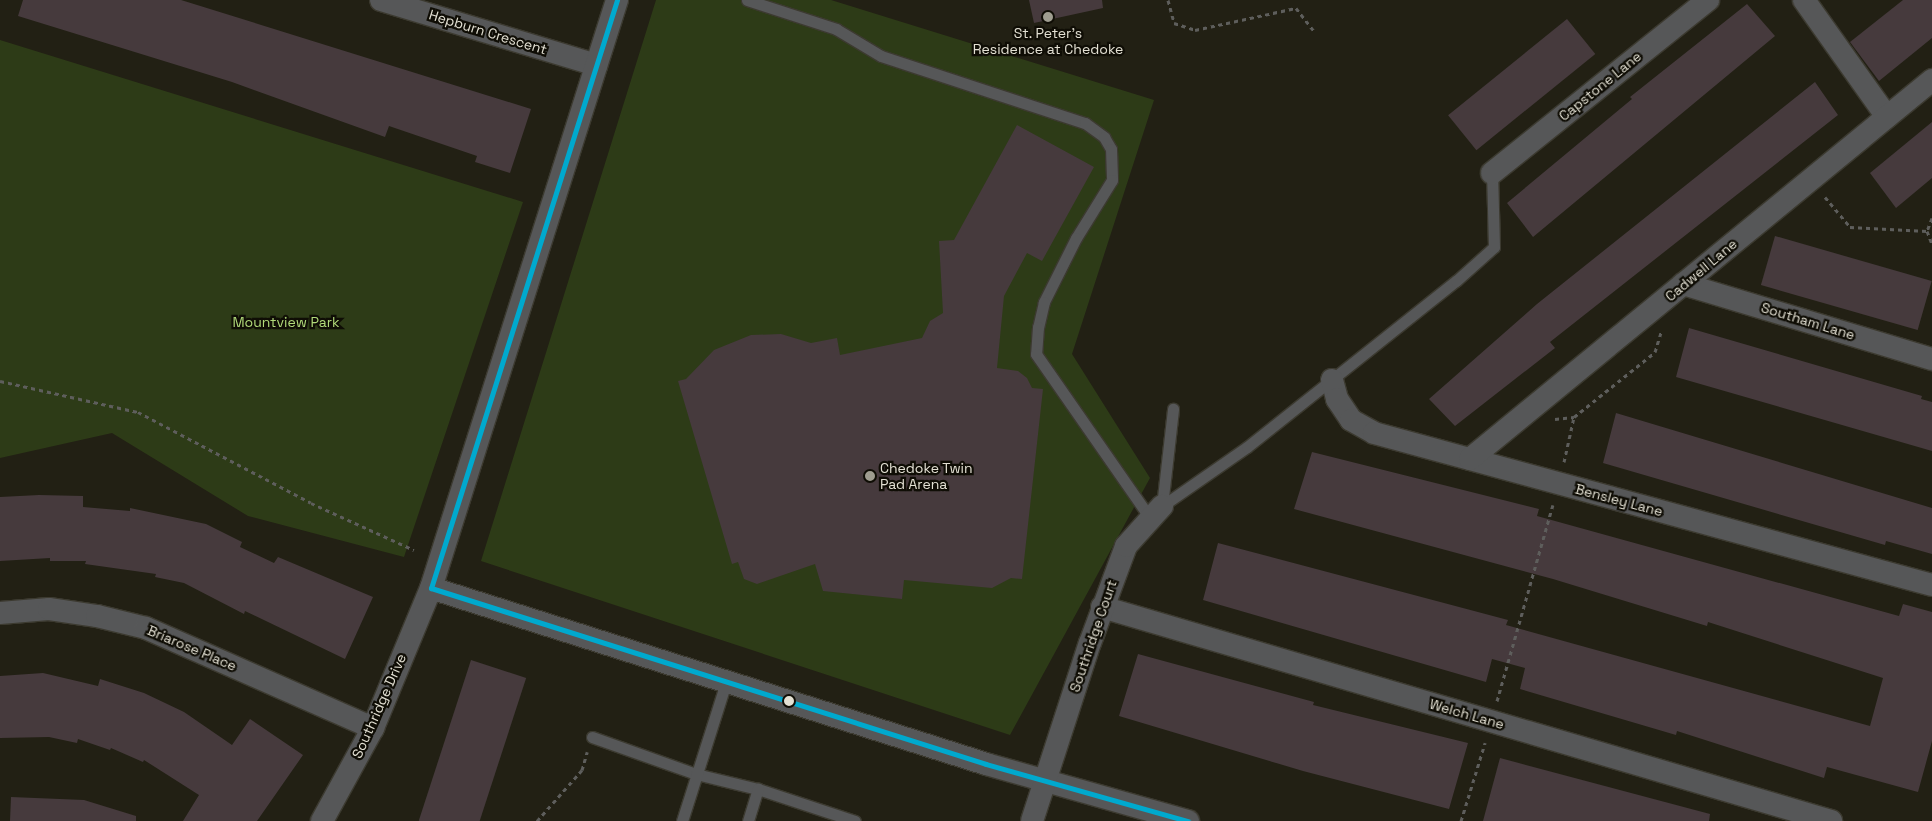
<!DOCTYPE html>
<style>
body{margin:0}
#map{position:relative;width:1932px;height:821px;overflow:hidden;background:#222014;font-family:"Space Grotesk",sans-serif}
div>[style]{position:absolute}
.green>*{inset:0;background:#2d3b17}
.building>*{inset:0;background:#463a3d;transform-origin:0 0}
.path>*{height:3px;margin-top:-1.5px;transform-origin:0;background:repeating-linear-gradient(90deg,#5e5e5c 0 4px,transparent 0 8px)}
.roads{filter:drop-shadow(1px 0 #3c3a30) drop-shadow(-1px 0 #3c3a30) drop-shadow(0 1px #3c3a30) drop-shadow(0 -1px #3c3a30)}
.lane>*{height:11px;margin:-5.5px;padding:0 5.5px;transform-origin:5.5px;border-radius:5.5px;background:#565758}
.street>*{height:22px;margin:-11px;padding:0 11px;transform-origin:11px;border-radius:11px;background:#565758}
.bus-1>*{height:5px;margin:-2.5px;padding:0 2.5px;transform-origin:2.5px;border-radius:2.5px;background:#00a9ce}
.dots>*{width:14px;height:14px;translate:-50% -50%;box-sizing:border-box;border:2px solid #0f0d05;border-radius:50%}
span{translate:-50% -50%;white-space:nowrap;text-align:center;line-height:1.15;-webkit-text-stroke:4.5px #0f0d05;paint-order:stroke}
.street-label{font-size:14px;color:#e3e0d3}
.poi-label{font-size:14px;color:#e3e0d3}
.left{translate:0 -50%;text-align:left}
.park-label{font-size:14px;color:#b1da7a}
</style>
<div id="map">
<div class="green">
<div style="clip-path:polygon(656px 0,831px 0,1154px 100px,1072px 354px,1150px 478px,1010px 735px,481px 561px)"></div>
<div style="clip-path:polygon(0 40px,523px 202px,404px 557px,248px 516px,112px 433px,0 458px)"></div>
</div>
<div class="building">
<div style="clip-path:polygon(23px 0,181px 0,531px 109px,510px 173px,475px 162px,477px 156px,389px 126px,385px 137px,232px 82px,18px 16px)"></div>
<div style="clip-path:polygon(1029px 0,1102px 0,1103px 8px,1034px 23px)"></div>
<div style="clip-path:polygon(1903px 0,1932px 0,1932px 38px,1879px 81px,1850px 42px)"></div>
<div style="clip-path:polygon(1747px 4px,1775px 36px,1533px 237px,1507px 203px,1632px 99px,1630px 97px)"></div>
<div style="left:1567px;top:19px;width:45px;height:153px;rotate:51deg"></div>
<div style="clip-path:polygon(1815px 82px,1838px 115px,1550px 342px,1555px 348px,1455px 426px,1429px 399px,1537px 304px)"></div>
<div style="clip-path:polygon(1932px 122px,1932px 178px,1896px 208px,1870px 173px)"></div>
<div style="clip-path:polygon(1017px 125px,1094px 167px,1042px 261px,1027px 253px,1004px 296px,997px 368px,1018px 371px,1027px 378px,1032px 388px,1043px 389px,1022px 579px,1011px 578px,992px 588px,904px 580px,902px 599px,823px 591px,815px 564px,757px 584px,744px 579px,738px 562px,732px 564px,678px 381px,686px 379px,714px 350px,751px 335px,781px 334px,811px 343px,837px 338px,840px 355px,922px 338px,930px 321px,943px 313px,939px 241px,954px 240px)"></div>
<div style="left:1775px;top:236px;width:163px;height:51px;rotate:16deg"></div>
<div style="clip-path:polygon(1689px 328px,1922px 396px,1921px 399px,1932px 402px,1932px 451px,1676px 377px)"></div>
<div style="clip-path:polygon(1616px 413px,1932px 508px,1932px 554px,1886px 541px,1885px 545px,1603px 463px)"></div>
<div style="clip-path:polygon(1312px 452px,1539px 509px,1537px 516px,1899px 616px,1903px 604px,1932px 612px,1932px 741px,1918px 792px,1827px 767px,1824px 778px,1677px 731px,1676px 735px,1520px 689px,1525px 668px,1492px 659px,1486px 682px,1203px 600px,1218px 543px,1508px 620px,1506px 625px,1870px 726px,1883px 678px,1708px 622px,1707px 626px,1553px 579px,1294px 509px)"></div>
<div style="clip-path:polygon(39px 495px,83px 496px,83px 507px,130px 511px,130px 508px,206px 524px,242px 542px,240px 547px,274px 563px,278px 557px,373px 597px,345px 659px,245px 611px,244px 614px,184px 583px,155px 577px,156px 574px,85px 564px,86px 561px,50px 561px,50px 558px,0 561px,0 497px)"></div>
<div style="clip-path:polygon(1138px 654px,1314px 702px,1313px 705px,1468px 743px,1449px 809px,1303px 771px,1119px 716px)"></div>
<div style="left:471px;top:660px;width:58px;height:169px;rotate:18deg"></div>
<div style="clip-path:polygon(43px 673px,98px 686px,100px 679px,144px 693px,184px 712px,232px 745px,250px 719px,303px 755px,257px 821px,183px 821px,199px 795px,144px 760px,143px 762px,111px 748px,110px 750px,78px 739px,77px 743px,49px 737px,0 738px,0 676px)"></div>
<div style="clip-path:polygon(1500px 758px,1710px 814px,1709px 821px,1483px 821px)"></div>
<div style="clip-path:polygon(11px 797px,84px 800px,136px 816px,136px 821px,10px 821px)"></div>
</div>
<div class="path">
<div style="left:1168px;top:0;width:24px;rotate:75deg"></div>
<div style="left:1174px;top:23px;width:22px;rotate:18deg"></div>
<div style="left:1195px;top:30px;width:103px;rotate:-12.3deg"></div>
<div style="left:1296px;top:8px;width:29px;rotate:52deg"></div>
<div style="left:1825px;top:197px;width:39px;rotate:50deg"></div>
<div style="left:1850px;top:227px;width:77px;rotate:3deg"></div>
<div style="left:1932px;top:218px;width:14px;rotate:111deg"></div>
<div style="left:1927px;top:231px;width:14px;rotate:69deg"></div>
<div style="left:0;top:381px;width:141px;rotate:12.7deg"></div>
<div style="left:138px;top:412px;width:195px;rotate:27.7deg"></div>
<div style="left:311px;top:503px;width:113px;rotate:24.5deg"></div>
<div style="left:1555px;top:419px;width:19px;rotate:-6deg"></div>
<div style="left:1564px;top:462px;width:46px;rotate:-77.5deg"></div>
<div style="left:1574px;top:417px;width:104px;rotate:-38.7deg"></div>
<div style="left:1655px;top:352px;width:21px;rotate:-73deg"></div>
<div style="left:1497px;top:701px;width:204px;rotate:-74.1deg"></div>
<div style="left:537px;top:821px;width:68px;rotate:-48.6deg"></div>
<div style="left:582px;top:770px;width:19px;rotate:-74deg"></div>
<div style="left:1461px;top:821px;width:82px;rotate:-72.9deg"></div>
</div>
<div class="roads">
<div class="lane">
<div style="left:747px;top:0;width:94px;rotate:18deg"></div>
<div style="left:836px;top:29px;width:52px;rotate:31deg"></div>
<div style="left:881px;top:56px;width:215px;rotate:18.2deg"></div>
<div style="left:1085px;top:123px;width:24px;rotate:36deg"></div>
<div style="left:1104px;top:137px;width:14px;rotate:60deg"></div>
<div style="left:1111px;top:149px;width:31px;rotate:88deg"></div>
<div style="left:1112px;top:180px;width:68px;rotate:121.8deg"></div>
<div style="left:1076px;top:238px;width:72px;rotate:116.6deg"></div>
<div style="left:1044px;top:302px;width:26px;rotate:103deg"></div>
<div style="left:1038px;top:327px;width:27px;rotate:94deg"></div>
<div style="left:1036px;top:354px;width:200px;rotate:55.2deg"></div>
<div style="left:1162px;top:506px;width:103px;rotate:-34.8deg"></div>
<div style="left:1247px;top:447px;width:267px;rotate:-38.5deg"></div>
<div style="left:1456px;top:281px;width:51px;rotate:-41.8deg"></div>
<div style="left:1494px;top:247px;width:74px;rotate:-91.5deg"></div>
<div style="left:1162px;top:506px;width:98px;rotate:-83.5deg"></div>
<div style="left:592px;top:737px;width:110px;rotate:19.6deg"></div>
<div style="left:696px;top:774px;width:64px;rotate:13.6deg"></div>
<div style="left:758px;top:789px;width:102px;rotate:18.3deg"></div>
<div style="left:682px;top:821px;width:146px;rotate:-72.4deg"></div>
<div style="left:748px;top:821px;width:34px;rotate:-73deg"></div>
</div>
<div class="street">
<div style="left:381px;top:0;width:225px;rotate:16.8deg"></div>
<div style="left:617px;top:0;width:617px;rotate:107.55deg"></div>
<div style="left:431px;top:588px;width:582px;rotate:17.59deg"></div>
<div style="left:986px;top:764px;width:210px;rotate:15.8deg"></div>
<div style="left:1804px;top:0;width:143px;rotate:54.6deg"></div>
<div style="left:1492px;top:173px;width:277px;rotate:-38.7deg"></div>
<div style="left:1683px;top:284px;width:260px;rotate:16.8deg"></div>
<div style="left:1332px;top:380px;width:20px;rotate:75deg"></div>
<div style="left:1337px;top:399px;width:25px;rotate:56deg"></div>
<div style="left:1351px;top:420px;width:26px;rotate:29deg"></div>
<div style="left:1374px;top:433px;width:578px;rotate:15.24deg"></div>
<div style="left:1470px;top:459px;width:598px;rotate:-39.36deg"></div>
<div style="left:1102px;top:607px;width:760px;rotate:16.36deg"></div>
<div style="left:0;top:613px;width:49px;rotate:-4.7deg"></div>
<div style="left:49px;top:609px;width:49px;rotate:8.3deg"></div>
<div style="left:97px;top:616px;width:50px;rotate:13.8deg"></div>
<div style="left:146px;top:628px;width:248px;rotate:23.8deg"></div>
<div style="left:322px;top:821px;width:106px;rotate:-61.3deg"></div>
<div style="left:373px;top:728px;width:152px;rotate:-67.5deg"></div>
<div style="left:1032px;top:821px;width:187px;rotate:-72deg"></div>
<div style="left:1090px;top:643px;width:103px;rotate:-69.6deg"></div>
<div style="left:1126px;top:546px;width:54px;rotate:-48deg"></div>
</div>
</div>
<div class="bus-1">
<div style="left:617px;top:0;width:617px;rotate:107.55deg"></div>
<div style="left:431px;top:588px;width:582px;rotate:17.59deg"></div>
<div style="left:986px;top:764px;width:210px;rotate:15.8deg"></div>
</div>
<div class="dots">
<div style="left:1048px;top:17px;background:#9f9d90"></div>
<div style="left:870px;top:476px;background:#9f9d90"></div>
<div style="left:789px;top:701px;background:#e3e0d3"></div>
</div>
<div class="street-label">
<span style="left:488px;top:32px;rotate:17deg">Hepburn Crescent</span>
<span style="left:1600px;top:86px;rotate:-39deg">Capstone Lane</span>
<span style="left:1701px;top:270px;rotate:-40deg">Cadwell Lane</span>
<span style="left:1808px;top:321px;rotate:17deg">Southam Lane</span>
<span style="left:1619px;top:500px;rotate:15deg">Bensley Lane</span>
<span style="left:1093px;top:636px;rotate:-71deg">Southridge Court</span>
<span style="left:192px;top:648px;rotate:23deg">Briarose Place</span>
<span style="left:379px;top:706px;rotate:-66deg">Southridge Drive</span>
<span style="left:1467px;top:714px;rotate:16deg">Welch Lane</span>
</div>
<div class="poi-label">
<span style="left:1048px;top:41px">St. Peter's<br>Residence at Chedoke</span>
<span class="left" style="left:880px;top:476px">Chedoke Twin<br>Pad Arena</span>
</div>
<div class="park-label">
<span style="left:286px;top:322px">Mountview Park</span>
</div>
</div>
